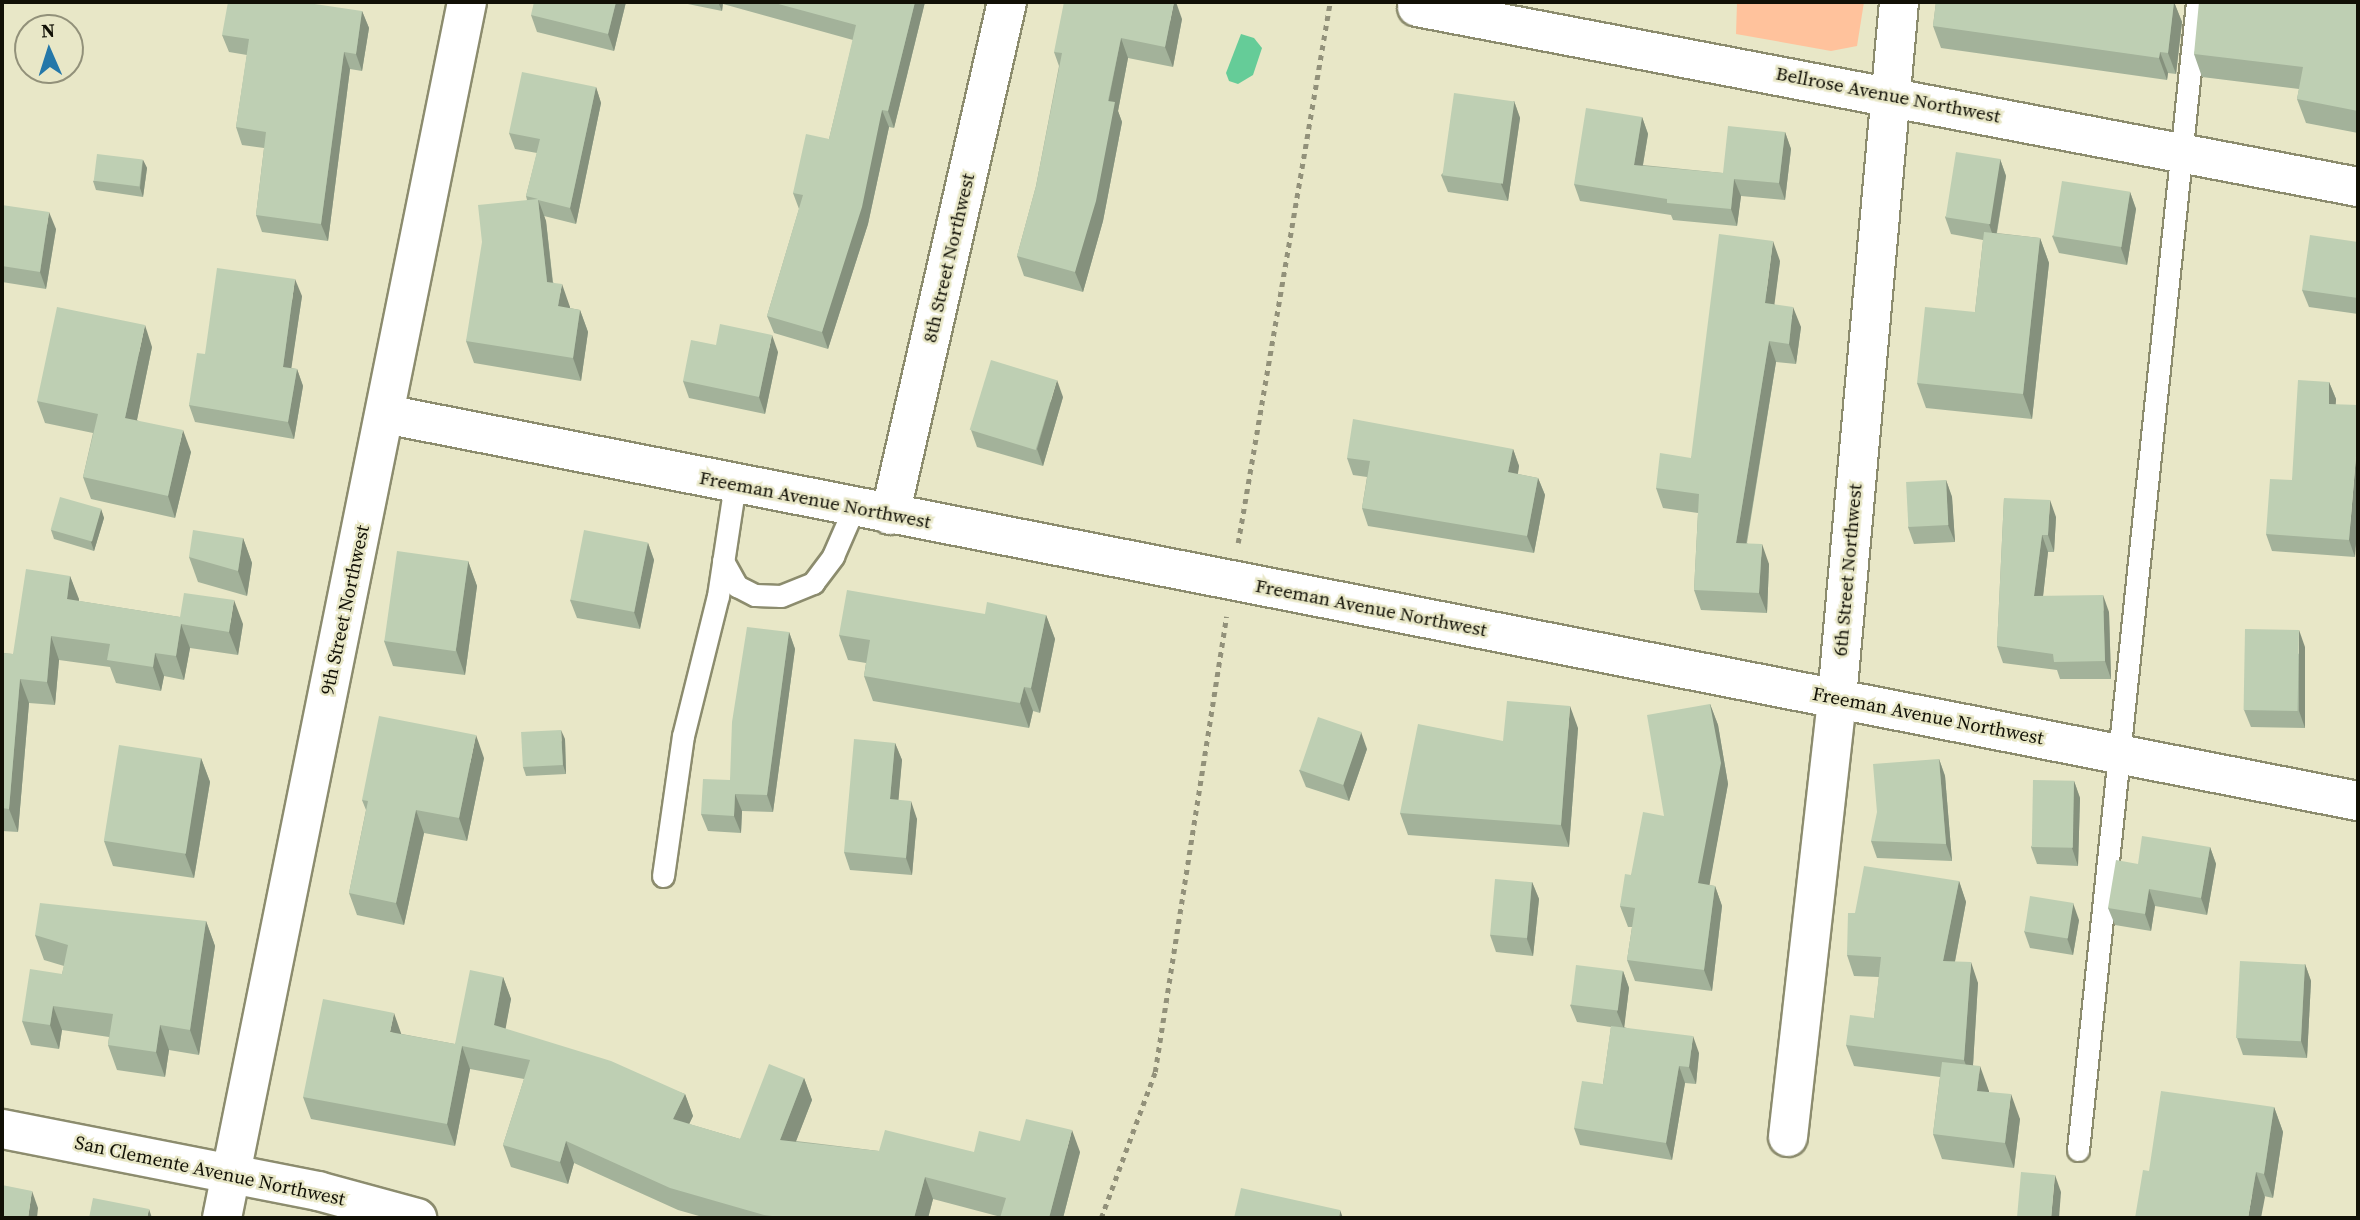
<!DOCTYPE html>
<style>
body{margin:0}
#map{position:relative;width:2360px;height:1220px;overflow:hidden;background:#e8e7c7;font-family:"Source Serif 4",serif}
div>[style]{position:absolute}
.green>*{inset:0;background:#ffc29c}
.water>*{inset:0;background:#65cc98}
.path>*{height:4.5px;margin-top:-2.25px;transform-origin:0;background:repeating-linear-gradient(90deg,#92917a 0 5px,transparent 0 10px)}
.roads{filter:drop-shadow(2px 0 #8c8c6e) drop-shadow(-2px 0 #8c8c6e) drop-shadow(0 2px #8c8c6e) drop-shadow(0 -2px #8c8c6e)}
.service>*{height:21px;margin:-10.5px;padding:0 10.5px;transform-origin:10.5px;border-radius:10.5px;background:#fff}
.minor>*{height:38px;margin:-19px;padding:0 19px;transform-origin:19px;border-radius:19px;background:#fff}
.wall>*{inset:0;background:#a3b29a}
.shaded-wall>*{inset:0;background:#85917d}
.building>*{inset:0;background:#becfb3;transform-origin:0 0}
span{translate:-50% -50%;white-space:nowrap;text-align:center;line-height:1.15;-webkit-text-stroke:5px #e8e7c7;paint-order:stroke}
.street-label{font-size:19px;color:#111006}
.frame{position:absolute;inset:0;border:4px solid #111006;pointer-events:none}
.north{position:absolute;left:14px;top:14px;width:70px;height:70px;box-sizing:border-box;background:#e8e7c7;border:2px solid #92917a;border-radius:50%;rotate:357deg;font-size:19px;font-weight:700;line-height:28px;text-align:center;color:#111006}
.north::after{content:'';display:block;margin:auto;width:24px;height:32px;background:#2578a9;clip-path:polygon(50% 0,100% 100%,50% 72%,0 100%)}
</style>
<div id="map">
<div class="green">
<div style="clip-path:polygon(1737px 2px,1864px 2px,1857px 46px,1831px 51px,1736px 34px)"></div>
</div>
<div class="water">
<div style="clip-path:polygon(1241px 34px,1254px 38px,1262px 48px,1253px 75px,1238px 84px,1229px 81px,1226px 73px)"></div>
</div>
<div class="path">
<div style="left:1238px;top:543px;width:549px;rotate:-80.35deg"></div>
<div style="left:1101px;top:1218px;width:156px;rotate:-69.7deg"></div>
<div style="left:1155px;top:1072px;width:461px;rotate:-81.1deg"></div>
</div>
<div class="roads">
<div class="service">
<div style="left:723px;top:561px;width:29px;rotate:61deg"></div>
<div style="left:737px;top:586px;width:20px;rotate:27deg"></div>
<div style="left:755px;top:595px;width:26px;rotate:2deg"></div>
<div style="left:781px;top:596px;width:35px;rotate:-22deg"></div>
<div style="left:813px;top:583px;width:34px;rotate:-53deg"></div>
<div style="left:833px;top:556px;width:52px;rotate:-66.4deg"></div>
<div style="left:663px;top:876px;width:141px;rotate:-81.9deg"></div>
<div style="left:683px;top:736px;width:144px;rotate:-76deg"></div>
<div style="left:718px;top:596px;width:113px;rotate:-81.4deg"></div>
<div style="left:2078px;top:1150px;width:1154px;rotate:-84.08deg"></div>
</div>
<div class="minor">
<div style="left:1417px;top:7px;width:958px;rotate:10.83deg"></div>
<div style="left:385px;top:414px;width:2011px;rotate:11.1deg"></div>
<div style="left:890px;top:515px;width:526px;rotate:-77.15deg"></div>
<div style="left:2px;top:1129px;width:322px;rotate:11.1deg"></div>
<div style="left:318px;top:1191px;width:103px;rotate:15.3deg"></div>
<div style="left:1788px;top:1137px;width:442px;rotate:-83.6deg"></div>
<div style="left:1837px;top:698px;width:699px;rotate:-84.91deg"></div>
<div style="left:222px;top:1218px;width:1240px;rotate:-78.61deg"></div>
</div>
</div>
<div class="wall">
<div style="clip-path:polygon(626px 2px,614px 51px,537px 32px,531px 15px)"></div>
<div style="clip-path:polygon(678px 2px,925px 2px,894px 128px,889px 127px,868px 224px,828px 349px,774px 333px,767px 316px,799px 209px,793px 193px,829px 139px,853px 40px,723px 4px,722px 11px)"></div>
<div style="clip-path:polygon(1936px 2px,2174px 2px,2182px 22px,2176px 74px,2168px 73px,2167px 80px,1941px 48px,1933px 26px)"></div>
<div style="clip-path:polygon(2358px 2px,2358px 133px,2306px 123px,2297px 99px,2299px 89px,2202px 77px,2194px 54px,2210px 4px)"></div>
<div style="clip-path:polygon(362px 11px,369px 28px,362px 71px,350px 69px,328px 241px,262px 232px,256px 215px,264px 148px,242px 145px,236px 127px,247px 55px,229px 52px,222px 35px)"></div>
<div style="clip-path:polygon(1182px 19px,1173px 67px,1128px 58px,1118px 111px,1122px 122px,1103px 221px,1083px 292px,1024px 276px,1017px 256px,1036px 186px,1059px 66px,1054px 52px)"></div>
<div style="clip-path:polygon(596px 87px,601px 103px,576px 224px,544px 216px,546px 221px,553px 282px,570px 307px,570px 308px,580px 310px,588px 332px,581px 381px,474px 363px,466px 341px,527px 200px,526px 196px,537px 153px,515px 149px,509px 133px)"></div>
<div style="clip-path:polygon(1514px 101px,1520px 118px,1508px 201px,1448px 192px,1441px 175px)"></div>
<div style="clip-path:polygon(1642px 117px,1648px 134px,1643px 165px,1723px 173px,1785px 132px,1791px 149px,1785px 200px,1741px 196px,1737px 226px,1673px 220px,1671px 215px,1580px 201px,1574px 184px)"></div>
<div style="clip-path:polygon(2000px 159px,2006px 176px,1997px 233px,2040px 238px,2049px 263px,2032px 419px,1926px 408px,1917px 383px,1975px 312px,1983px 240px,1951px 234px,1945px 217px)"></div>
<div style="clip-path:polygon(143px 160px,147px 168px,143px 197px,96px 190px,93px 181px)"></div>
<div style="clip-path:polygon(2130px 192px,2136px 209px,2127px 265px,2059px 253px,2052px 236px)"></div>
<div style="clip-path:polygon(2px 205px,56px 229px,46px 289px,2px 282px)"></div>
<div style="clip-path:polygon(2358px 242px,2358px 314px,2309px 307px,2302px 290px)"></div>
<div style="clip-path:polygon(1780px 261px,1774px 304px,1801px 327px,1796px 364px,1776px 362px,1747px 543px,1769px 564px,1767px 613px,1701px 610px,1694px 590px,1698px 513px,1663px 508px,1656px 488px,1691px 458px)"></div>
<div style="clip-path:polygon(302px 296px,291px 368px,297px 369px,303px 386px,294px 439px,195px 422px,189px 405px,205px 354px)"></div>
<div style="clip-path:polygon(716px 345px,778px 352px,765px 414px,689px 398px,683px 381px)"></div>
<div style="clip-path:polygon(152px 347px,137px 420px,191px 452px,175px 518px,91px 499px,83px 477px,93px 433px,45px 423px,37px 401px)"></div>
<div style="clip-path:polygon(2329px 382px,2336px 399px,2335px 404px,2355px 557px,2272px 551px,2266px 534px,2292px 480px)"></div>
<div style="clip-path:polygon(1063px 397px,1043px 466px,977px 447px,971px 430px)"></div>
<div style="clip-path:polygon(1513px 449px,1519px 466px,1518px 474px,1538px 478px,1545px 495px,1534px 553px,1368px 526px,1362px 508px,1367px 477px,1353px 475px,1347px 458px)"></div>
<div style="clip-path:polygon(1946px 480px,1952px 497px,1955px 542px,1914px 544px,1908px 527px)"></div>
<div style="clip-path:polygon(2004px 498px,2056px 517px,2054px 552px,2048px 552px,2043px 596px,2109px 612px,2111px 679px,2060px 679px,2057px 670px,2003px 663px,1997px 646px)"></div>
<div style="clip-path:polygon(101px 509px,104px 518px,94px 551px,54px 539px,51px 530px)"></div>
<div style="clip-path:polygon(243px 538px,252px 563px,247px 596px,198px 582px,189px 557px)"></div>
<div style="clip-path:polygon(648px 543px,654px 560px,640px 629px,577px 618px,570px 600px)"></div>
<div style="clip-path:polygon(468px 561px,477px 586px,465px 675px,393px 666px,384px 641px)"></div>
<div style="clip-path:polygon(70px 576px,79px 601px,180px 617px,243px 624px,238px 655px,190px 648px,184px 680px,164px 676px,161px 691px,116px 683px,110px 667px,59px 660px,55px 705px,29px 703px,18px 832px,2px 831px,2px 653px,13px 654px)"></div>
<div style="clip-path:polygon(985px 614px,1046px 615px,1055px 639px,1040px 713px,1033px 711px,1029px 728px,873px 701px,864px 676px,866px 663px,848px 660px,839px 635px)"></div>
<div style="clip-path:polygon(789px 632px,795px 649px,773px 812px,742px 811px,741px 833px,708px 831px,701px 814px,730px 780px)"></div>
<div style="clip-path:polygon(2305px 647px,2305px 728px,2251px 727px,2244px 710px)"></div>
<div style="clip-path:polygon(1710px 704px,1718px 725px,1728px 784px,1709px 885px,1715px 886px,1722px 906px,1712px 991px,1635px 981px,1627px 960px,1632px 927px,1628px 927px,1620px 906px,1631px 875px,1664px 816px)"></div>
<div style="clip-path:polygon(1578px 728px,1569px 847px,1408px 835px,1400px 813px,1503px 741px)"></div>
<div style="clip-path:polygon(565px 739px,566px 774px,526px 776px,523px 767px)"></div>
<div style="clip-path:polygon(895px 743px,902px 760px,898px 800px,917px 819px,912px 875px,850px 870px,844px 852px)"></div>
<div style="clip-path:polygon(1367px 749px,1349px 801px,1306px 787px,1299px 770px)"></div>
<div style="clip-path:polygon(201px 758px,210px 782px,194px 878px,113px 866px,104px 841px)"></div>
<div style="clip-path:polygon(484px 758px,467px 841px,424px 833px,404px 925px,357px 915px,349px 893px,366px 810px,362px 800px)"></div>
<div style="clip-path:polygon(1939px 759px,1945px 776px,1952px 861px,1877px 858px,1871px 841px)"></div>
<div style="clip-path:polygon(2074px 781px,2080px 798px,2078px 866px,2037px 864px,2031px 847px)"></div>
<div style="clip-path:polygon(2210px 847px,2216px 864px,2207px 915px,2155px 906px,2151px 931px,2115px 925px,2108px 908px,2138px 864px)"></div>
<div style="clip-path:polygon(1959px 881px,1966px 902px,1955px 962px,1978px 983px,1973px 1065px,1989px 1092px,2020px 1119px,2014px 1168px,1942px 1159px,1933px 1134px,1940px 1077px,1854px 1066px,1846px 1045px,1874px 1018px,1879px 977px,1854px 976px,1847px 955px,1855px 913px)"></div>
<div style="clip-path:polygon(1532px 882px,1539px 899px,1533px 956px,1496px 952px,1490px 935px)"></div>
<div style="clip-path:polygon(2079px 920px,2073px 955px,2030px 948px,2024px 931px)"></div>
<div style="clip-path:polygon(206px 921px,215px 946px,199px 1055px,169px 1050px,165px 1077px,117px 1070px,108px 1045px,109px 1037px,62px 1030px,59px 1049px,31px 1045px,22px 1021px,62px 974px,64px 966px,44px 960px,35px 935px)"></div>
<div style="clip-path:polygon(2305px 964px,2311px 981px,2307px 1058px,2243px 1055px,2237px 1038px)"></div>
<div style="clip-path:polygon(1623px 971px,1629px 988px,1624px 1027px,1699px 1053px,1696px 1084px,1685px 1083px,1672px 1160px,1580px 1145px,1574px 1128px,1603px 1084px,1611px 1027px,1577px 1022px,1570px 1005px)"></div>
<div style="clip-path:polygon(503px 977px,511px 999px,505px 1029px,685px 1094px,693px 1116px,689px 1124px,740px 1139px,804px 1078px,812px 1100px,796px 1141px,879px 1151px,974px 1152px,1020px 1141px,1080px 1152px,1063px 1218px,1000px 1218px,1001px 1217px,933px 1199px,928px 1218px,706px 1218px,678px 1210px,574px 1163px,568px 1184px,511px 1167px,503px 1145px,524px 1079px,470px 1069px,455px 1146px,311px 1119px,303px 1097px,402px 1034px,455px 1044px)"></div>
<div style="clip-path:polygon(2274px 1107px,2283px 1132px,2273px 1198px,2149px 1171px)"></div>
</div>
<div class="shaded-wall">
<div style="clip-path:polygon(616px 2px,626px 2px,614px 51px,608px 34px)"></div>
<div style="clip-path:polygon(718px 2px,723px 2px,722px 11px)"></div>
<div style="clip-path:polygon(915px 2px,925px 2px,894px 128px,888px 111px)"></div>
<div style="clip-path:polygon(1174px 2px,1176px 2px,1182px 19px,1173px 67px,1165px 47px)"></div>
<div style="clip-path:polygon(2174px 2px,2182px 22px,2176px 74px,2168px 53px)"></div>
<div style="clip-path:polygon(362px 11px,369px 28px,362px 71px,356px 54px)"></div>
<div style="clip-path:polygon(1121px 38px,1128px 58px,1118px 111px,1122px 122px,1103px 221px,1083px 292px,1075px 272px)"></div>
<div style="clip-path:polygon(344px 52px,350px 69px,328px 241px,321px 224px)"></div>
<div style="clip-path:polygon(2160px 52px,2168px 73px,2167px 80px,2159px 58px)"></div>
<div style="clip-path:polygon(596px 87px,601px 103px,576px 224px,570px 208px)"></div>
<div style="clip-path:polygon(1514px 101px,1520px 118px,1508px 201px,1501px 184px)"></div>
<div style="clip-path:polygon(882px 110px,889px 127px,868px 224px,828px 349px,822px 332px)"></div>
<div style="clip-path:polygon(1642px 117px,1648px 134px,1640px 182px,1634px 165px)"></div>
<div style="clip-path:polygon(1785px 132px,1791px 149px,1785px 200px,1779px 183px)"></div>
<div style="clip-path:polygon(2000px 159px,2006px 176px,1995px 242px,1989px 224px)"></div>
<div style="clip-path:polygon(143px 160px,147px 168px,143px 197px,140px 188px)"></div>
<div style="clip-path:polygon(1734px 179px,1741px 196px,1737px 226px,1731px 209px)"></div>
<div style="clip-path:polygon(2130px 192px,2136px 209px,2127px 265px,2121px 248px)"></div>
<div style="clip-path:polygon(538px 199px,546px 221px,555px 304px,547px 282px)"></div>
<div style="clip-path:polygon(49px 212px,56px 229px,46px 289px,40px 272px)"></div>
<div style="clip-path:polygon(2040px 238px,2049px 263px,2032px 419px,2023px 394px)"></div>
<div style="clip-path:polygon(1773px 241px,1780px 261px,1772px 323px,1765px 303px)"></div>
<div style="clip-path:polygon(295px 279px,302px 296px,289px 384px,283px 367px)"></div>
<div style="clip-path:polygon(562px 284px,570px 307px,566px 329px,558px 306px)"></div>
<div style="clip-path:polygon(1793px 307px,1801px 327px,1796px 364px,1789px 344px)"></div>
<div style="clip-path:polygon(580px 310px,588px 332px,581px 381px,573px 358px)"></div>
<div style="clip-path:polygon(145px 325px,152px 347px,133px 439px,125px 418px)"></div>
<div style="clip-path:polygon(772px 335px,778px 352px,765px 414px,759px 397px)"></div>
<div style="clip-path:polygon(1769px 341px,1776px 362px,1743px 563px,1736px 543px)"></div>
<div style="clip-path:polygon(297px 369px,303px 386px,294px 439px,288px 422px)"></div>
<div style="clip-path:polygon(1057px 380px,1063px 397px,1043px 466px,1037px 449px)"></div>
<div style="clip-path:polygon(2329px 382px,2336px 399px,2335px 421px,2329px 404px)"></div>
<div style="clip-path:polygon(183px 430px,191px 452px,175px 518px,168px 496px)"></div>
<div style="clip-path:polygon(2358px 432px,2358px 519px,2355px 557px,2349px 540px)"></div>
<div style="clip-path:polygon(1513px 449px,1519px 466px,1515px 489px,1508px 472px)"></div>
<div style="clip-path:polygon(1538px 478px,1545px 495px,1534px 553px,1527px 536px)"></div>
<div style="clip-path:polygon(1946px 480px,1952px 497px,1955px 542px,1948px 525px)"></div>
<div style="clip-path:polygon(2050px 500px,2056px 517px,2054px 552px,2048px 535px)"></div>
<div style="clip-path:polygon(101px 509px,104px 518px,94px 551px,91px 542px)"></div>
<div style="clip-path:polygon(2042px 535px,2048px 552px,2041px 614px,2034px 596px)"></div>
<div style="clip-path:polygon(243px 538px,252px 563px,247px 596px,238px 571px)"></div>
<div style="clip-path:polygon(648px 543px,654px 560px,640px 629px,634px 612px)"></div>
<div style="clip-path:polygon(1762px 544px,1769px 564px,1767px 613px,1759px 593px)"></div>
<div style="clip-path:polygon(468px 561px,477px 586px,465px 675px,456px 650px)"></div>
<div style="clip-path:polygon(70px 576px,79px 599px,76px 622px,67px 599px)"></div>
<div style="clip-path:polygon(2103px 595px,2109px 612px,2111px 679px,2105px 661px)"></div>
<div style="clip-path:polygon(234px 600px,243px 624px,238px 655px,229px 632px)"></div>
<div style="clip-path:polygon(1046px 615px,1055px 639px,1040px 713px,1031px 688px)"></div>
<div style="clip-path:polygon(181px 624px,190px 648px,184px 680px,176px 656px)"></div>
<div style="clip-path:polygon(2299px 630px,2305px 647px,2305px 728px,2299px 711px)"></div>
<div style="clip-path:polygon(789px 632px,795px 649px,773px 812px,767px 795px)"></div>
<div style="clip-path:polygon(51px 636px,59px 660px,55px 705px,47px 682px)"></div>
<div style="clip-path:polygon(155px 653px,164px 676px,161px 691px,153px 667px)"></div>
<div style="clip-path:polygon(20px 679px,29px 703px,18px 832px,9px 809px)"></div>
<div style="clip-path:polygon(1024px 687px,1033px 711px,1029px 728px,1020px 703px)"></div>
<div style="clip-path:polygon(1710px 704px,1718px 725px,1728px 784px,1706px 904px,1698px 883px)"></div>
<div style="clip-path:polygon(1570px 706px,1578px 728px,1569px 847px,1561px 825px)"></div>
<div style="clip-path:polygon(561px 730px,565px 739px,566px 774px,563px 765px)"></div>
<div style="clip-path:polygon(1361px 732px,1367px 749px,1349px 801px,1343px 784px)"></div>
<div style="clip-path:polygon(476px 735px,484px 758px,467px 841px,459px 818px)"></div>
<div style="clip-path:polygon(895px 743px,902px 760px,897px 817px,890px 799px)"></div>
<div style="clip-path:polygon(201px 758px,210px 782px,194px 878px,185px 854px)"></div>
<div style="clip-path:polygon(1939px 759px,1945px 776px,1952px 861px,1946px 844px)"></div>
<div style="clip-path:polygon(2074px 781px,2080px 798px,2078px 866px,2072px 848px)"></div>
<div style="clip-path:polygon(735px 794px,742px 811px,741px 833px,734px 816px)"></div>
<div style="clip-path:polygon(911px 801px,917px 819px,912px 875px,906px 858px)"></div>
<div style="clip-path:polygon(416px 810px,424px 833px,404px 925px,396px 903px)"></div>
<div style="clip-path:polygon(2210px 847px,2216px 864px,2207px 915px,2201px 898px)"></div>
<div style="clip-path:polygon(1959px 881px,1966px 902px,1951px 982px,1943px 961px)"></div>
<div style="clip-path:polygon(1532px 882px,1539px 899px,1533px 956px,1527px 939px)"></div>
<div style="clip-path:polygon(1715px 886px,1722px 906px,1712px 991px,1704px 970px)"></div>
<div style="clip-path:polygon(2149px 889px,2155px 906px,2151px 931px,2145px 914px)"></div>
<div style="clip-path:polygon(2073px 903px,2079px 920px,2073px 955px,2067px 938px)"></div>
<div style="clip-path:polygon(206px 921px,215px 946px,199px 1055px,190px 1030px)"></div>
<div style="clip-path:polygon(1971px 962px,1978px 983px,1972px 1081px,1964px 1060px)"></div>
<div style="clip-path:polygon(2305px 964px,2311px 981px,2307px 1058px,2301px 1041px)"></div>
<div style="clip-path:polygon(1623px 971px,1629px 988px,1624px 1029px,1617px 1012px)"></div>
<div style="clip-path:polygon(503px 977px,511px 999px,502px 1048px,494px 1025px)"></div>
<div style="clip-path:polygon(53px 1006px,62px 1030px,59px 1049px,50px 1025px)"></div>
<div style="clip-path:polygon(394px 1013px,402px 1036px,390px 1032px)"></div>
<div style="clip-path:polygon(160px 1025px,169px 1050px,165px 1077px,156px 1052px)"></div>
<div style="clip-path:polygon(1693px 1036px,1699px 1053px,1696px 1084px,1689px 1067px)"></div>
<div style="clip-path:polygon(462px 1046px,470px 1069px,455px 1146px,447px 1124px)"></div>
<div style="clip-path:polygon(1679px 1066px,1685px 1083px,1672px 1160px,1666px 1143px)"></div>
<div style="clip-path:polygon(1980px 1066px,1989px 1091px,1986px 1115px,1977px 1091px)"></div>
<div style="clip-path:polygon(804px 1078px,812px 1100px,788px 1162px,780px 1140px)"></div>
<div style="clip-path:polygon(685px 1094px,693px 1116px,681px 1141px,673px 1119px)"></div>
<div style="clip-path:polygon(2011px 1094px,2020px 1119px,2014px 1168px,2005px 1143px)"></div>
<div style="clip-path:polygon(2274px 1107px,2283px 1132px,2273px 1198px,2264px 1174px)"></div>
<div style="clip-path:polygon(1072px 1130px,1080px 1152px,1063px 1218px,1049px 1218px)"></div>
<div style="clip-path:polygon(566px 1141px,574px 1163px,568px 1184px,560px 1162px)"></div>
<div style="clip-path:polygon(2256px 1172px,2265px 1197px,2261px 1218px,2248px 1218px)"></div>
<div style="clip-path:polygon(2055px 1175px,2061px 1192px,2059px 1218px,2051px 1218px)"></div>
<div style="clip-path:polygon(925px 1177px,933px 1199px,928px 1218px,914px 1218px)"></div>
<div style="clip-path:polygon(32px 1191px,38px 1208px,37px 1218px,28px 1218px)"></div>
<div style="clip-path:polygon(149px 1209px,152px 1218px,147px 1218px)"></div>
<div style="clip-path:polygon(1340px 1210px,1343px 1218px,1339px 1218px)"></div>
</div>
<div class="building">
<div style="clip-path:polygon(228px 2px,301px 2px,362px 11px,356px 54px,344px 52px,321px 224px,256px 215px,266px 132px,236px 127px,249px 39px,222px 35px)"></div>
<div style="clip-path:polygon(534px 2px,616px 2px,608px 34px,531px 15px)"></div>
<div style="clip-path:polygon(771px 2px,915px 2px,888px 111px,882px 110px,862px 207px,822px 332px,767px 316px,803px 195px,793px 193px,806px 134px,829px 139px,856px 25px)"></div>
<div style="clip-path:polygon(1064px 2px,1174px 2px,1165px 47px,1121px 38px,1108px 101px,1115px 102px,1096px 201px,1075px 272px,1017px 256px,1036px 186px,1062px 53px,1054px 52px)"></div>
<div style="clip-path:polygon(1936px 2px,2174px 2px,2168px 53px,2160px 52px,2159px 58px,1933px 26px)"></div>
<div style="clip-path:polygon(2199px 2px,2210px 4px,2210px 2px,2358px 2px,2358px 111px,2297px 99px,2303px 67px,2194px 54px)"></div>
<div style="clip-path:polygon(522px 72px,596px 87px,570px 208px,538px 200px,538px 199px,526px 196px,540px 139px,509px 133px)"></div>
<div style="left:1454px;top:93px;width:61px;height:83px;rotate:8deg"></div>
<div style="clip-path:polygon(1586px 108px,1642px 117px,1634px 165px,1723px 173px,1728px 126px,1785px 132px,1779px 183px,1734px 179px,1731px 209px,1667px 203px,1667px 199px,1574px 184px)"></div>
<div style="left:1956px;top:152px;width:45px;height:66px;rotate:9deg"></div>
<div style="left:97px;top:154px;width:46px;height:27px;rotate:7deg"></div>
<div style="left:2062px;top:181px;width:69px;height:56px;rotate:9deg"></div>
<div style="clip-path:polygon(538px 199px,547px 282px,562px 284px,558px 306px,580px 310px,573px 358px,466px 341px,482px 242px,478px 205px)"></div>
<div style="clip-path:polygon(2px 205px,49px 212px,40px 272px,2px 266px)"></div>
<div style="clip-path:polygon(1984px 232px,2040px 238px,2023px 394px,1917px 383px,1925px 307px,1975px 312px)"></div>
<div style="clip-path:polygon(1719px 234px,1773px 241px,1765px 303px,1793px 307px,1789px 344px,1769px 341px,1736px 543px,1762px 544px,1759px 593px,1694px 590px,1699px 494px,1656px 488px,1660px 453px,1691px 458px)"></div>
<div style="clip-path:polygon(2310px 235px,2358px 242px,2358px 298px,2302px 290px)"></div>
<div style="clip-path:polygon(217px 268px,295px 279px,283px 367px,297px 369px,288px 422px,189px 405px,197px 353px,205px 354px)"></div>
<div style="clip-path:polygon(57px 307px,145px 325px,125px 418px,183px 430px,168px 496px,83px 477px,98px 414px,37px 401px)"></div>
<div style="clip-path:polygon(720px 324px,772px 335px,759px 397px,683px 381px,691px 340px,716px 345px)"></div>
<div style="left:991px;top:360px;width:69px;height:73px;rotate:17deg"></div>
<div style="clip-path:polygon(2298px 380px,2329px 382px,2329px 404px,2358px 405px,2358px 432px,2349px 540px,2266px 534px,2270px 479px,2292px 480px)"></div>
<div style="clip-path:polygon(1353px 419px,1513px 449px,1508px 472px,1538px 478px,1527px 536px,1362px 508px,1370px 461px,1347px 458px)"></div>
<div style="left:1946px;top:480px;width:45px;height:40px;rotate:87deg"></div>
<div style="left:60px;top:497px;width:43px;height:34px;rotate:16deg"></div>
<div style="clip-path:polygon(2004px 498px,2050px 500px,2048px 535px,2042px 535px,2034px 596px,2103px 595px,2105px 661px,2054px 662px,2053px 654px,1997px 646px)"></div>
<div style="clip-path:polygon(193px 530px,243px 538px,238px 571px,189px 557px)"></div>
<div style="left:584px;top:530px;width:65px;height:71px;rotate:11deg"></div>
<div style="left:397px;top:551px;width:72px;height:91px;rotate:8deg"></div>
<div style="clip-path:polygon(26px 569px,70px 576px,67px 599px,180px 617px,184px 593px,234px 600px,229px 632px,181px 624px,176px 656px,155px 653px,153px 667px,107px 660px,110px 644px,51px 636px,47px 682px,20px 679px,9px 809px,2px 808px,2px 653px,13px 654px)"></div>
<div style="clip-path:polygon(847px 590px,985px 614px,987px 602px,1046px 615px,1031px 688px,1024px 687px,1020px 703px,864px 676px,870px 640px,839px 635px)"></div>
<div style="clip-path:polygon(747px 627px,789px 632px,767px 795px,735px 794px,734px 816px,701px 814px,703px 779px,730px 780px,732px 722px)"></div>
<div style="left:2245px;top:629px;width:54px;height:81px;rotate:1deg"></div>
<div style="clip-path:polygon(1507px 701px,1570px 706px,1561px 825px,1400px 813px,1418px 724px,1503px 741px)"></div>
<div style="clip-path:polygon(1710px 704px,1721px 763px,1698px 883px,1715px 886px,1704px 970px,1627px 960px,1635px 908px,1620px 906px,1625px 874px,1631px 875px,1643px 812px,1664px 816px,1647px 715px)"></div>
<div style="clip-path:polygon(379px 716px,476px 735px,459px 818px,416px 810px,396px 903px,349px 893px,368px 801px,362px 800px)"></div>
<div style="left:1318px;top:717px;width:46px;height:56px;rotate:19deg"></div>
<div style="left:561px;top:730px;width:35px;height:40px;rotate:87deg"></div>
<div style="clip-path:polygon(854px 739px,895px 743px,890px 799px,911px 801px,906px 858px,844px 852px)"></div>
<div style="left:119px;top:745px;width:83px;height:97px;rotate:9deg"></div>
<div style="clip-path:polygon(1939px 759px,1946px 844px,1871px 841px,1877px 812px,1873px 764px)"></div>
<div style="left:2033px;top:780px;width:41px;height:67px;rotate:1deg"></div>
<div style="clip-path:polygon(2142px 836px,2210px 847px,2201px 898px,2149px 889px,2145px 914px,2108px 908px,2116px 860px,2138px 864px)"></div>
<div style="clip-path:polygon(1864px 866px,1959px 881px,1943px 961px,1971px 962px,1964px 1060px,1846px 1045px,1850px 1015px,1874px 1018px,1881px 957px,1847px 955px,1848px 913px,1855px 913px)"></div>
<div style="left:1495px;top:879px;width:37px;height:56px;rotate:5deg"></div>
<div style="left:2030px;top:896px;width:44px;height:36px;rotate:9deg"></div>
<div style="clip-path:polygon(40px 903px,206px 921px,190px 1030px,160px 1025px,156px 1052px,108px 1045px,113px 1014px,53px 1006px,50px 1025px,22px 1021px,30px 969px,62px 974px,68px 945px,35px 935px)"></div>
<div style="left:2240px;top:961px;width:65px;height:77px;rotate:3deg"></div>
<div style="left:1576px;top:965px;width:47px;height:40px;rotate:7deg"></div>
<div style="clip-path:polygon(470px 970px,503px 977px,494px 1025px,611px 1061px,685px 1094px,673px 1119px,740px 1139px,769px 1064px,804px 1078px,780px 1140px,879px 1151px,885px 1130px,974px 1152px,979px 1131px,1020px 1141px,1026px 1119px,1072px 1130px,1049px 1218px,1000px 1218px,1006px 1198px,925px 1177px,914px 1218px,788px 1218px,764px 1215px,670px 1188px,566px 1141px,560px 1162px,503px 1145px,530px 1060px,462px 1046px,447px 1124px,303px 1097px,323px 999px,394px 1013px,390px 1032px,455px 1044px)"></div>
<div style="clip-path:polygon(1611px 1026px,1693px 1036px,1689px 1067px,1679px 1066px,1666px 1143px,1574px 1128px,1582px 1081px,1603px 1084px)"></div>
<div style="clip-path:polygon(1942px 1062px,1980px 1066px,1977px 1091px,2011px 1094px,2005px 1143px,1933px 1134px)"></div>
<div style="clip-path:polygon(2161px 1091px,2274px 1107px,2264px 1174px,2256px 1172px,2248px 1218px,2135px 1218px,2143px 1170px,2149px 1171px)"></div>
<div style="left:2021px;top:1172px;width:34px;height:46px;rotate:5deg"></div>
<div style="clip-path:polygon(2px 1185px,32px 1191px,28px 1218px,33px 1218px,2px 1218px)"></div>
<div style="clip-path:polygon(1241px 1188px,1340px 1210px,1339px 1218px,1234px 1218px)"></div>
<div style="clip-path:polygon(93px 1198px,149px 1209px,147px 1218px,89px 1218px)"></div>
</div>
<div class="street-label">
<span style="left:1888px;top:95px;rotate:11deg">Bellrose Avenue Northwest</span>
<span style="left:949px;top:258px;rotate:-77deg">8th Street Northwest</span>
<span style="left:815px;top:500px;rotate:11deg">Freeman Avenue Northwest</span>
<span style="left:1848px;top:570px;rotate:-85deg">6th Street Northwest</span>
<span style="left:1371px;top:608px;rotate:11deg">Freeman Avenue Northwest</span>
<span style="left:345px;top:610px;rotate:-78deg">9th Street Northwest</span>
<span style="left:1928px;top:716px;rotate:11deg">Freeman Avenue Northwest</span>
<span style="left:210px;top:1171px;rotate:12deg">San Clemente Avenue Northwest</span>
</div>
<div class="frame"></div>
<div class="north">N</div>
</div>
